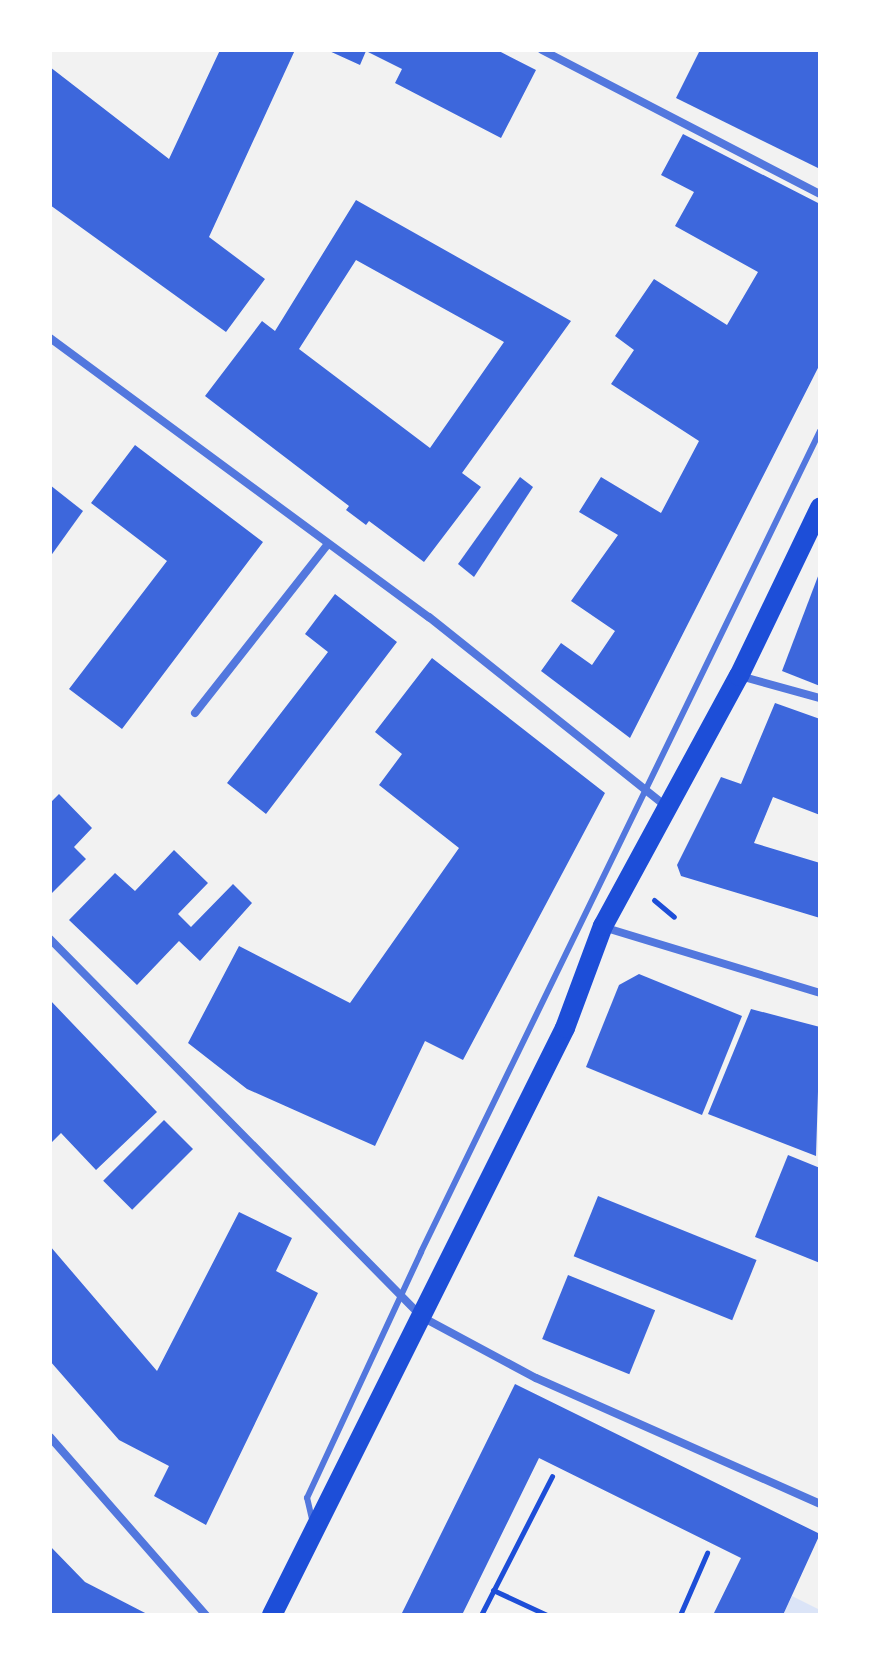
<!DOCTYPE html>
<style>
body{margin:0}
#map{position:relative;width:870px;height:1665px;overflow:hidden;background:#f2f2f2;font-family:"Archivo Narrow",sans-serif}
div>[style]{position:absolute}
.green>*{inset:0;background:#dbe4f7}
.building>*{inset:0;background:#3d67dc;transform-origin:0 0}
.path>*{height:5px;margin:-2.5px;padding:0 2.5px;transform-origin:2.5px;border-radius:2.5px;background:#1d4ed8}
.service>*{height:6px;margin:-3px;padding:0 3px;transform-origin:3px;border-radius:3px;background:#5277de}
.minor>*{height:8px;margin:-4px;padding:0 4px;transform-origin:4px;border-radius:4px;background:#5277de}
.primary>*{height:20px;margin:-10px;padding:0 10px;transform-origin:10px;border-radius:10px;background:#1d4ed8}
span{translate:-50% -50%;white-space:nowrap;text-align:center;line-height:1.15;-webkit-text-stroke:8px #fff;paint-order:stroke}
.frame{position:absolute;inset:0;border:52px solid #fff;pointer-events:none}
</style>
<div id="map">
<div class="green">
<div style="clip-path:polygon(792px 1596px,820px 1610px,820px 1615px,783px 1615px)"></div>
</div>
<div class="building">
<div style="clip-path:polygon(220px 50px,295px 50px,209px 237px,265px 279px,226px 332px,50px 205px,50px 67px,169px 159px)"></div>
<div style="clip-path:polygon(327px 50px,497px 50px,536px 70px,501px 138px,395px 83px,402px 69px,366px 51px,360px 65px)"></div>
<div style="clip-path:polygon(700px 50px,820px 50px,820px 169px,676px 98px)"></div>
<div style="clip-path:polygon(683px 134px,820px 204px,820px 364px,630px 738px,541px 671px,561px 643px,592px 665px,615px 631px,571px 601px,618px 535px,579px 512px,601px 477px,661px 513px,699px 441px,611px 384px,634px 350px,615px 336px,654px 279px,727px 325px,758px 272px,675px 226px,694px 192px,661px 175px)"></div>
<div style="clip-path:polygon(evenodd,356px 200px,571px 321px,462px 473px,481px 487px,424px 562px,369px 521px,366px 525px,346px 510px,349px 506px,205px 396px,262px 321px,275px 331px,356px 200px,356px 260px,504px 342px,430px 448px,299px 349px,356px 260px)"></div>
<div style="clip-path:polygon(135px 445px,263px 542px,122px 729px,69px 689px,167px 561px,91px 503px)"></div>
<div style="clip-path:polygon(520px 477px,533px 487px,474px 577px,458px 564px)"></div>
<div style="clip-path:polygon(50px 485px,83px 511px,50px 557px)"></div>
<div style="clip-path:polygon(820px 571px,820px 686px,782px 671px)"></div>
<div style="clip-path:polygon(335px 594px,397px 642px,266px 814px,227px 783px,328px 652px,305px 634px)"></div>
<div style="clip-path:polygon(432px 658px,605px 793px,463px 1060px,425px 1041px,375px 1146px,247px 1089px,188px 1043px,239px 946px,350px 1003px,459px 848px,379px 785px,402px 754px,375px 732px)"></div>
<div style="clip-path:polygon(775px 703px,820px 719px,820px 815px,773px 797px,754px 843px,820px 863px,820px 918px,681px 876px,677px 865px,721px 777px,741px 784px)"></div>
<div style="clip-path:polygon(59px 794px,92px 828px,74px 847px,86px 859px,50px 895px,50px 803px)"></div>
<div style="clip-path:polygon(174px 850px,208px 883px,178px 914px,191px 927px,233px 884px,252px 903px,200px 961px,179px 941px,137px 985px,69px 920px,115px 873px,135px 891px)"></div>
<div style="clip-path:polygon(639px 974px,742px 1016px,702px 1115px,586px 1067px,619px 985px)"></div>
<div style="clip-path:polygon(50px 1000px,157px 1112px,96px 1170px,61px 1133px,50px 1144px)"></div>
<div style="clip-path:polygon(751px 1009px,820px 1027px,816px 1156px,708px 1114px)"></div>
<div style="left:164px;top:1120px;width:41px;height:86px;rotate:45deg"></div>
<div style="clip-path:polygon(788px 1155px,820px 1168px,820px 1263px,755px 1237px)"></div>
<div style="left:598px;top:1196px;width:171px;height:65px;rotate:22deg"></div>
<div style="clip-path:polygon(239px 1212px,292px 1238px,276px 1271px,318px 1293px,206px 1525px,154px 1496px,169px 1466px,119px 1440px,50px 1361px,50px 1246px,157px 1371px)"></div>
<div style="left:568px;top:1275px;width:94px;height:69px;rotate:22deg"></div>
<div style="clip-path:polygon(515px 1384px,820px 1534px,783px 1615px,713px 1615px,741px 1558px,539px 1458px,462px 1615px,401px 1615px)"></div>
<div style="clip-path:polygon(50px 1546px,85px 1582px,149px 1615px,50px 1615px)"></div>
</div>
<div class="path">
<div style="left:654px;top:900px;width:26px;rotate:40deg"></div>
<div style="left:493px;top:1590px;width:60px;rotate:24.8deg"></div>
<div style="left:481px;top:1615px;width:156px;rotate:-62.9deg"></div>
<div style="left:680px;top:1615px;width:68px;rotate:-66.5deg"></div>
</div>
<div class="service">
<div style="left:312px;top:1519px;width:22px;rotate:-103deg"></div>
<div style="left:307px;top:1498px;width:271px;rotate:-65.1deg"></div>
<div style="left:421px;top:1252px;width:913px;rotate:-64.08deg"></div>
</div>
<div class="minor">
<div style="left:542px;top:50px;width:313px;rotate:27.4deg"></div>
<div style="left:50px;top:338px;width:471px;rotate:36.4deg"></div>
<div style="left:429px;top:617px;width:303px;rotate:38.6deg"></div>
<div style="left:740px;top:676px;width:83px;rotate:15.4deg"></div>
<div style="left:195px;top:713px;width:214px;rotate:-51.8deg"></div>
<div style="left:603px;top:927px;width:227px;rotate:16.9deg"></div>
<div style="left:50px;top:939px;width:530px;rotate:45.46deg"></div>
<div style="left:422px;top:1317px;width:129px;rotate:28.2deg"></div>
<div style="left:536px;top:1378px;width:311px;rotate:23.9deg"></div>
<div style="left:50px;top:1437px;width:237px;rotate:48.8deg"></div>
</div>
<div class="primary">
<div style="left:272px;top:1615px;width:656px;rotate:-63.47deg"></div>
<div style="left:565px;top:1028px;width:109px;rotate:-69.6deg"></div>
<div style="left:603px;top:926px;width:285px;rotate:-61.5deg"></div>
<div style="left:739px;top:676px;width:187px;rotate:-64.3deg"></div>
</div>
<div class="frame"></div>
</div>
